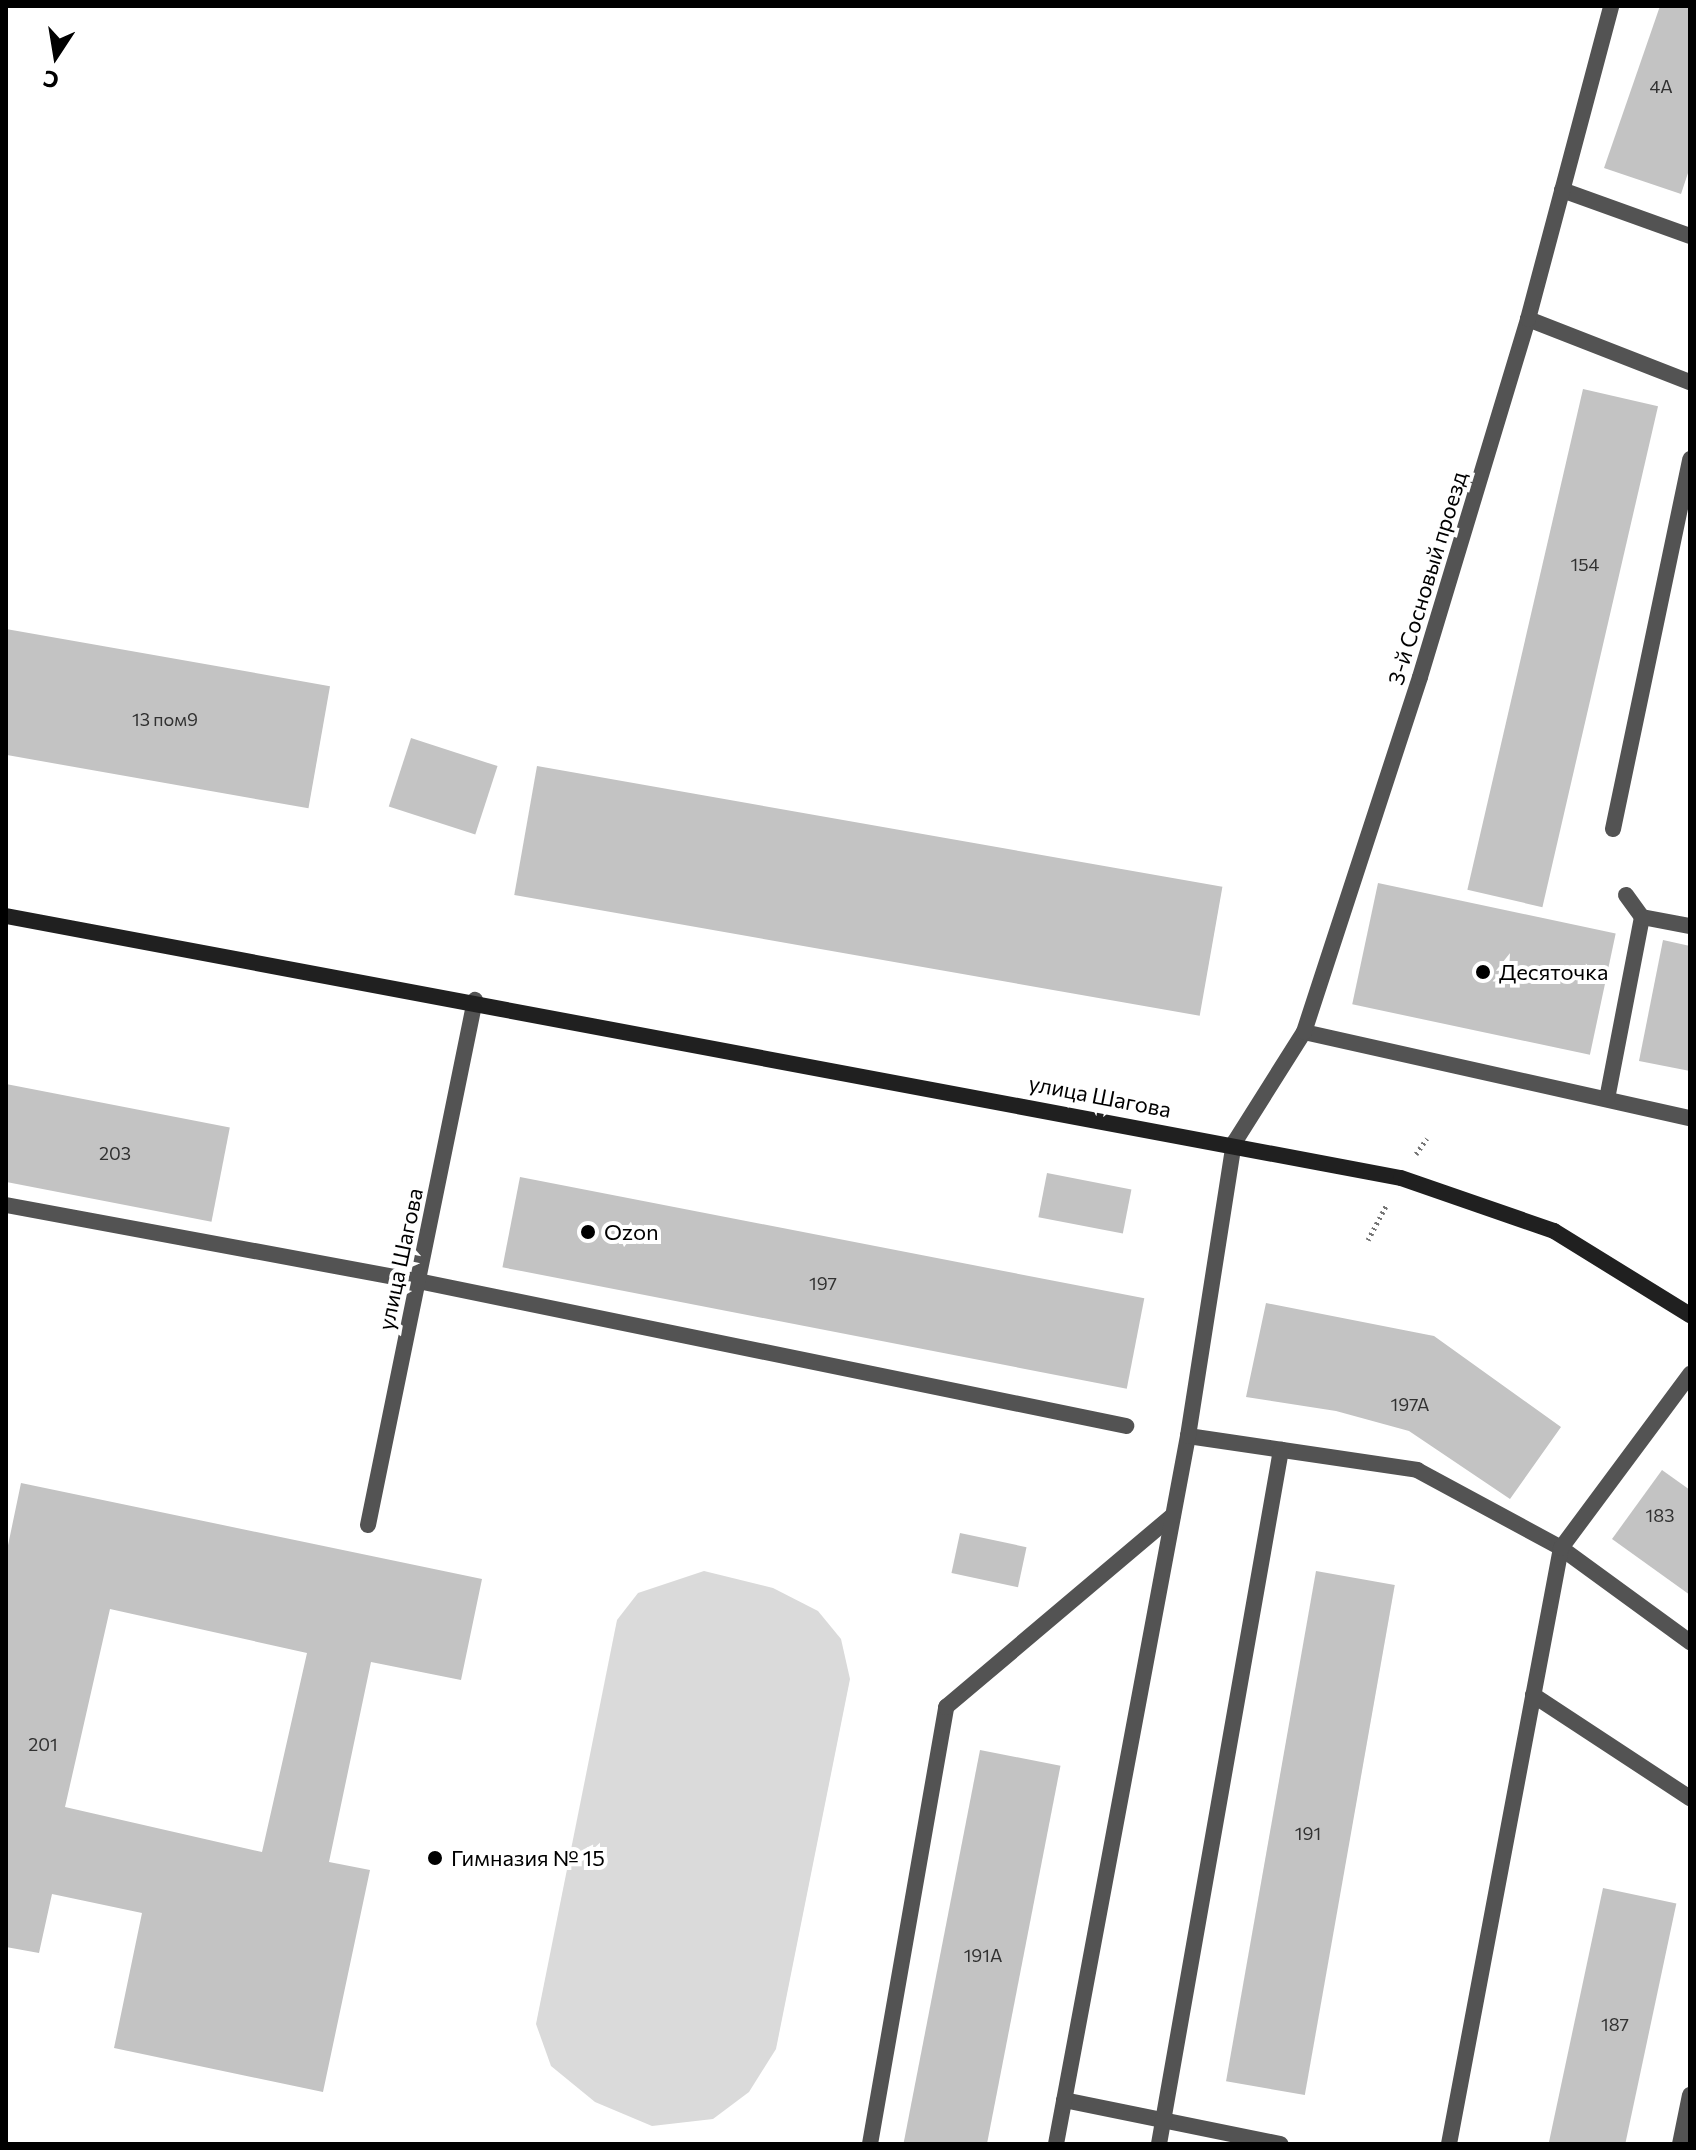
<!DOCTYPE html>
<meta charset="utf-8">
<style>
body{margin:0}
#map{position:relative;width:1696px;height:2150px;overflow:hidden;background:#fff;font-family:Commissioner,sans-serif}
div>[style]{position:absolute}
.green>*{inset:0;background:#dadada}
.building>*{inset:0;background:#c3c3c3;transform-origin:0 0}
.path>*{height:5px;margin-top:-2.5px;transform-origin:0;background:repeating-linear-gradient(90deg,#757575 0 2px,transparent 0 6px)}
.service>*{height:16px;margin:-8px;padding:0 8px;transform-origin:8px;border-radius:8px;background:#535353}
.minor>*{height:16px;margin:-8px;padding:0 8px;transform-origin:8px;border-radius:8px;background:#535353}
.secondary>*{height:16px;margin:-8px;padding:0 8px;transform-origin:8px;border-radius:8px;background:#202020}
.dots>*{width:22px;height:22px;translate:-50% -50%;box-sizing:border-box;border:4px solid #fff;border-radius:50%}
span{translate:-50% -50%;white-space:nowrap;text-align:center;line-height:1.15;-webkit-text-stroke:8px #fff;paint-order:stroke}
.number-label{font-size:18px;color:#313131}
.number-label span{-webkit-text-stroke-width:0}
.street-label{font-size:22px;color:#000}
.poi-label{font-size:22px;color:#000}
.left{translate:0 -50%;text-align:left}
.frame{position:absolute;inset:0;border:8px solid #000;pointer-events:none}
.north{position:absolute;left:16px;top:16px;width:80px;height:80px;-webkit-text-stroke:6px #fff;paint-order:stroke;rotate:192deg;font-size:22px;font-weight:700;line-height:32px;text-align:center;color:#000}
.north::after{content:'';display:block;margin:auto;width:28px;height:36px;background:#000;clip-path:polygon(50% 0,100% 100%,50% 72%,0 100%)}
</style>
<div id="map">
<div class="green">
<div style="clip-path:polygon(704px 1571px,773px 1588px,818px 1611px,841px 1639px,850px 1679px,776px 2049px,749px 2092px,713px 2119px,652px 2126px,595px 2102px,551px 2066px,536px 2024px,617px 1620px,638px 1593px)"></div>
</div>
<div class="building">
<div style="clip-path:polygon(1660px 6px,1690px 6px,1690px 167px,1681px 194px,1604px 168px)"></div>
<div style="left:1583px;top:389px;width:77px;height:514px;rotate:13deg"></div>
<div style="left:6px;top:629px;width:329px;height:124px;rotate:10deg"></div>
<div style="left:411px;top:738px;width:91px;height:72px;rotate:18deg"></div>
<div style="left:537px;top:766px;width:696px;height:131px;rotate:10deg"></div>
<div style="left:1378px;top:883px;width:243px;height:124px;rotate:12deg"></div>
<div style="clip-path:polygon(1663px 940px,1690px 946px,1690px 1071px,1639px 1061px)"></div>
<div style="left:6px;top:1084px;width:228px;height:96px;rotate:11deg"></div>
<div style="left:1047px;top:1173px;width:86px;height:45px;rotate:11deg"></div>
<div style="left:520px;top:1177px;width:636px;height:92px;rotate:11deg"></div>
<div style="clip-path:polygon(1266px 1303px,1434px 1336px,1561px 1427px,1510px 1499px,1409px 1431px,1336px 1411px,1246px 1397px)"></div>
<div style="clip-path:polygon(1662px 1470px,1690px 1490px,1690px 1595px,1612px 1539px)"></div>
<div style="clip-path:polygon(evenodd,21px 1483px,482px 1579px,461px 1680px,371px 1662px,329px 1862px,370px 1870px,323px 2092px,114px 2048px,142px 1913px,52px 1894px,39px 1953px,6px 1947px,6px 1555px,21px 1483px,110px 1609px,307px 1653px,262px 1852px,65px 1807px,110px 1609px)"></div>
<div style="left:960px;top:1533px;width:68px;height:41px;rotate:12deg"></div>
<div style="left:1316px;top:1571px;width:80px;height:518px;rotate:10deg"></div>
<div style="left:980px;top:1750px;width:82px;height:401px;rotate:11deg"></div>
<div style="left:1603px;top:1888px;width:75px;height:261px;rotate:12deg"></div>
</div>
<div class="path">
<div style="left:1416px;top:1154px;width:19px;rotate:-55deg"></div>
<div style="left:1368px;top:1240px;width:41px;rotate:-62.2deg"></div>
</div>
<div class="service">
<div style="left:1562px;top:190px;width:136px;rotate:19.8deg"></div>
<div style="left:1528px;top:319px;width:174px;rotate:21.3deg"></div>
<div style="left:1613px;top:829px;width:378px;rotate:-78.2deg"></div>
<div style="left:1626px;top:895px;width:27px;rotate:54deg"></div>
<div style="left:1304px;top:1032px;width:395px;rotate:12.6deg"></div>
<div style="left:1607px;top:1099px;width:185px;rotate:-79.1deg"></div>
<div style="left:1642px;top:917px;width:49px;rotate:10.6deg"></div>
<div style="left:6px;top:1205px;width:419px;rotate:10.5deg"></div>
<div style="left:418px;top:1281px;width:723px;rotate:11.57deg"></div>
<div style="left:1188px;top:1436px;width:232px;rotate:8.4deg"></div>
<div style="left:1417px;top:1470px;width:164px;rotate:28.4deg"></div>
<div style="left:1561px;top:1548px;width:160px;rotate:36.1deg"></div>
<div style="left:368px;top:1525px;width:536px;rotate:-78.48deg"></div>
<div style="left:1533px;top:1695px;width:188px;rotate:33.3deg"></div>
<div style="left:1064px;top:2100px;width:221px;rotate:11.5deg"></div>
<div style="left:870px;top:2144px;width:444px;rotate:-80.1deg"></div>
<div style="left:946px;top:1707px;width:297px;rotate:-40.2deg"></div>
<div style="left:1056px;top:2144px;width:720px;rotate:-79.44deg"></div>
<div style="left:1188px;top:1436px;width:297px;rotate:-81.1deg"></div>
<div style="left:1159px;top:2144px;width:705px;rotate:-80.03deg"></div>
<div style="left:1449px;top:2144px;width:606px;rotate:-79.36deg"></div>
<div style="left:1561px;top:1548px;width:217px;rotate:-53.4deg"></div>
<div style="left:1680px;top:2144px;width:50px;rotate:-78.5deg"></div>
</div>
<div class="minor">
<div style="left:1234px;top:1143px;width:131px;rotate:-57.8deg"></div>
<div style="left:1304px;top:1032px;width:373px;rotate:-71.9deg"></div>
<div style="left:1420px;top:677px;width:374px;rotate:-73.2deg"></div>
<div style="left:1528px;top:319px;width:324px;rotate:-75.1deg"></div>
</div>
<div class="secondary">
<div style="left:6px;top:916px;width:1419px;rotate:10.64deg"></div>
<div style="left:1401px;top:1178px;width:162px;rotate:19.1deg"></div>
<div style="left:1554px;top:1231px;width:160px;rotate:31.7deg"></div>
</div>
<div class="dots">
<div style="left:1483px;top:972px;background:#000"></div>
<div style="left:588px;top:1232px;background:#000"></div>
<div style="left:435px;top:1858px;background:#000"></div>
</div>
<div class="number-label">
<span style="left:1661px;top:86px">4А</span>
<span style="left:1585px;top:564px">154</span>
<span style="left:165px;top:719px">13 пом9</span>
<span style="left:115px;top:1153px">203</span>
<span style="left:823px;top:1283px">197</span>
<span style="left:1410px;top:1404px">197А</span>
<span style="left:1660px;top:1515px">183</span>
<span style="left:43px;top:1744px">201</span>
<span style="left:1308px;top:1833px">191</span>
<span style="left:983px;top:1955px">191А</span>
<span style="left:1615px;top:2024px">187</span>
</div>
<div class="street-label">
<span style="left:1427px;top:578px;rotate:-73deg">3-й Сосновый проезд</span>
<span style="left:1100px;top:1096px;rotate:11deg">улица Шагова</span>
<span style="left:400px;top:1259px;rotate:-78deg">улица Шагова</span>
</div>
<div class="poi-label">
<span class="left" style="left:1499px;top:972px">Десяточка</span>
<span class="left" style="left:604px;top:1232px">Ozon</span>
<span class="left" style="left:451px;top:1858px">Гимназия № 15</span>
</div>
<div class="frame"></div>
<div class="north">С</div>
</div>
